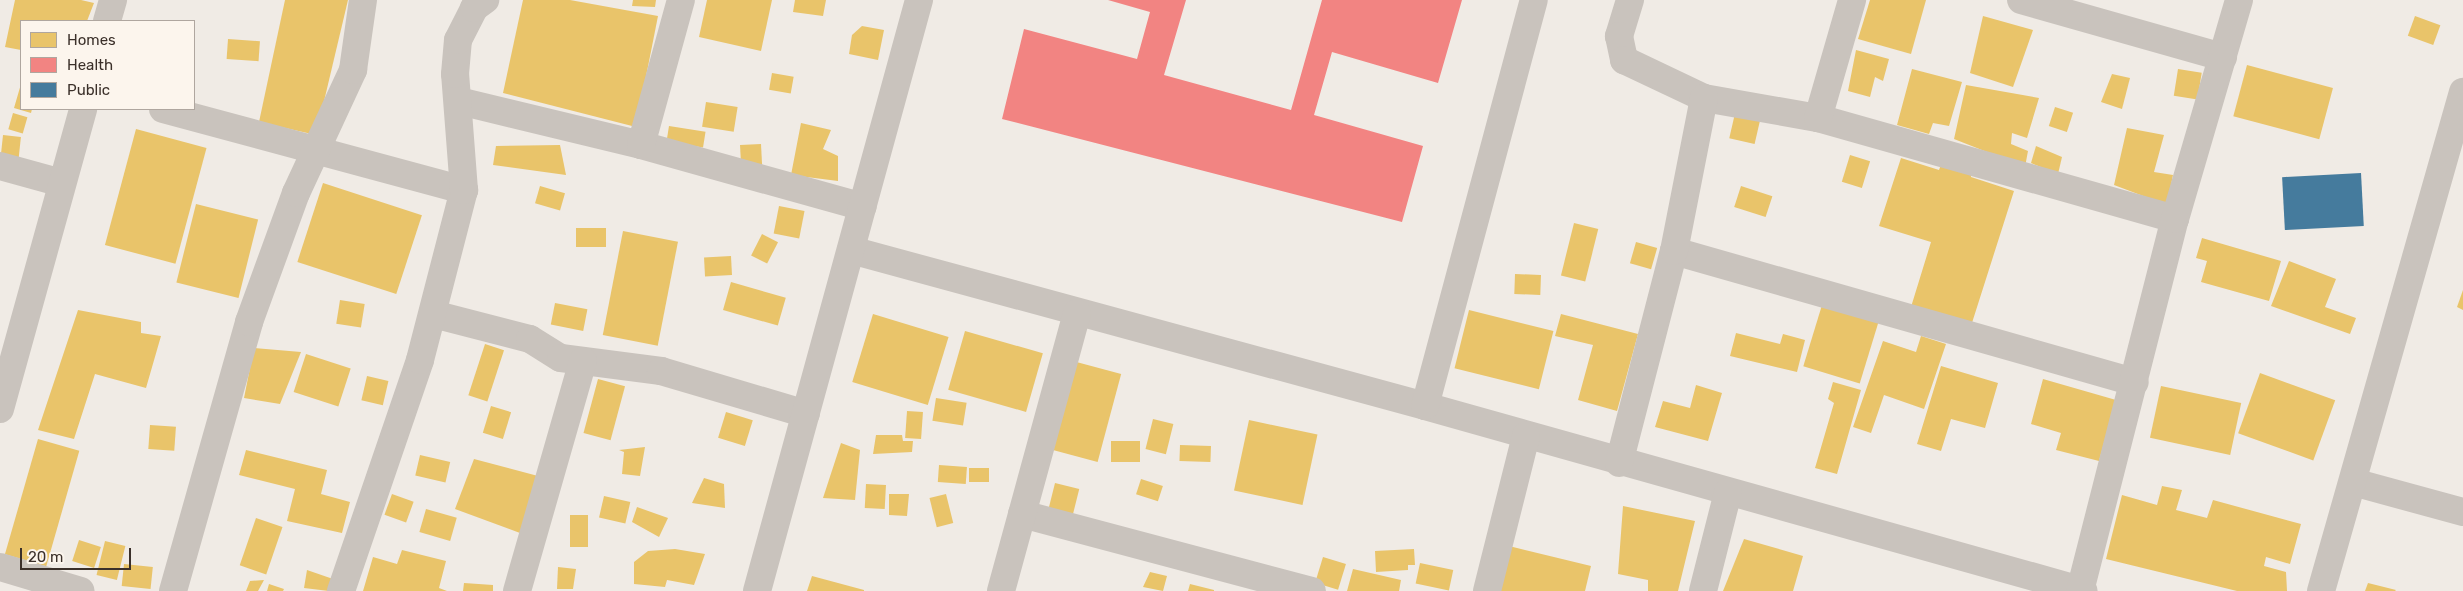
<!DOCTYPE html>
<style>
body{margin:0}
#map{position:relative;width:2463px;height:591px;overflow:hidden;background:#f0ebe5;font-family:Rubik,sans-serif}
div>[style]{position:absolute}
.homes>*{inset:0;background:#e9c46a;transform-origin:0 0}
.health>*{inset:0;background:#f28482}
.public>*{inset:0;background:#457b9d;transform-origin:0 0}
.minor>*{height:28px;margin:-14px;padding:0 14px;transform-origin:14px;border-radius:14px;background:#c9c3bd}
span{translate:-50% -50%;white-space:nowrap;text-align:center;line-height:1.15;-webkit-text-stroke:5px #fcf5ed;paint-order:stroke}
.legend{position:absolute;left:20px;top:20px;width:175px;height:90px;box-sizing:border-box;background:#fcf5ed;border:1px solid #afa69f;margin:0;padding:6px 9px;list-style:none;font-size:15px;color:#3b302a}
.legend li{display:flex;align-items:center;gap:10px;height:25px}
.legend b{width:25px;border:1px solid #afa69f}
.scale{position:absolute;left:20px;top:548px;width:111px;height:22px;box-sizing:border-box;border:2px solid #3b302a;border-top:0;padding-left:6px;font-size:15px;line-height:18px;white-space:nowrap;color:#3b302a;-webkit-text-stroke:4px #fcf5ed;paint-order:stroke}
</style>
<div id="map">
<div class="homes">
<div style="clip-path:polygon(15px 0,81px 0,94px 3px,87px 21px,21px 21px,21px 50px,5px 47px)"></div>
<div style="clip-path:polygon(285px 0,348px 0,316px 135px,259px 122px)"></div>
<div style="clip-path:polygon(523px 0,570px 0,658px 16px,636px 127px,503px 93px)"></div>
<div style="clip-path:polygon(633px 0,656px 0,655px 7px,632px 6px)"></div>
<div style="clip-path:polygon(707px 0,772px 0,761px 51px,699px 37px)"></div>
<div style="clip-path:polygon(795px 0,826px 0,823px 16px,793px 12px)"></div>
<div style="clip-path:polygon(1870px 0,1926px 0,1911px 54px,1858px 39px)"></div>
<div style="clip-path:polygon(1983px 16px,2033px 30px,2013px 87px,1970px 73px)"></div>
<div style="left:2415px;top:16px;width:27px;height:21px;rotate:20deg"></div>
<div style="clip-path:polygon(862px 26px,884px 30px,878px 60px,849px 54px,852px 35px)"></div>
<div style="left:228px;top:39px;width:32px;height:20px;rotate:4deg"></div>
<div style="clip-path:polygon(1856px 50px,1889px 59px,1883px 81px,1875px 77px,1870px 97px,1848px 91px)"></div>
<div style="left:2247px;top:65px;width:89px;height:53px;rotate:15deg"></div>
<div style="clip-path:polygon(1912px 69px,1962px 82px,1949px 126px,1933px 123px,1929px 134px,1897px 125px)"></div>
<div style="left:2178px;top:69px;width:24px;height:27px;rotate:9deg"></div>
<div style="left:772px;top:73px;width:22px;height:17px;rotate:10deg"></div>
<div style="clip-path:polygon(2112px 74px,2130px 78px,2122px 109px,2101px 102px)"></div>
<div style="clip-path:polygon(21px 84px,21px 109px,32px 109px,31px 113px,14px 108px)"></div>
<div style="clip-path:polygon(1966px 85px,2039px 98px,2027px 138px,2012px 133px,2011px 144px,2028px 151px,2025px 167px,1954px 139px)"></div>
<div style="left:706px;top:102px;width:32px;height:25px;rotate:9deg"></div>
<div style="left:2055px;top:107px;width:19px;height:20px;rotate:18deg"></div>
<div style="left:1736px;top:109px;width:26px;height:30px;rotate:13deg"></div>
<div style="left:13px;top:113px;width:15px;height:17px;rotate:16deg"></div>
<div style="clip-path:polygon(801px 123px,831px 130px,823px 149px,838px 156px,838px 181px,791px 175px)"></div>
<div style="left:669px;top:126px;width:37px;height:16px;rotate:9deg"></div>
<div style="clip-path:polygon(2127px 128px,2164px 135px,2154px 172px,2173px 175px,2167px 205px,2114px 185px)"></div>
<div style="left:136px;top:129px;width:73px;height:120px;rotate:15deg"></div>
<div style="left:3px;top:135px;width:18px;height:27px;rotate:6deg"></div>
<div style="left:761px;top:144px;width:21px;height:21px;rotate:87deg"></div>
<div style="clip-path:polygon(560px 145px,566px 175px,493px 165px,496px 146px)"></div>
<div style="clip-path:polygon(2036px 146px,2062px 157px,2058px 174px,2031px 163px)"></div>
<div style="left:1850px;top:155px;width:21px;height:28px;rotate:17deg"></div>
<div style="clip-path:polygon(1901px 158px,1939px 170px,1942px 162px,1971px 172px,1971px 177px,2014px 191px,1971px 326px,1911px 307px,1931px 242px,1879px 226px)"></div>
<div style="left:323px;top:183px;width:104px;height:83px;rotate:18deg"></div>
<div style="left:540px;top:186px;width:26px;height:18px;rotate:16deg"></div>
<div style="left:1741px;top:186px;width:33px;height:22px;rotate:18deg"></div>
<div style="left:196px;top:204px;width:64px;height:81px;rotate:14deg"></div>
<div style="left:779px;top:206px;width:26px;height:28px;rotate:11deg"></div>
<div style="left:1574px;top:223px;width:25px;height:54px;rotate:14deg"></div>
<div style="left:576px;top:228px;width:30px;height:19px"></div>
<div style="left:623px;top:231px;width:56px;height:106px;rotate:11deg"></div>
<div style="left:762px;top:234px;width:18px;height:24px;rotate:27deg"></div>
<div style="clip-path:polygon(2202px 238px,2281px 261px,2269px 301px,2201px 282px,2207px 261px,2196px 258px)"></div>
<div style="left:1636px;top:242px;width:22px;height:22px;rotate:16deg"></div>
<div style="left:731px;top:256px;width:19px;height:27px;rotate:87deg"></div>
<div style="clip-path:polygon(2289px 261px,2336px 279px,2325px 307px,2356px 318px,2350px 334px,2271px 306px)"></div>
<div style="left:1515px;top:274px;width:26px;height:20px;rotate:2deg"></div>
<div style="left:731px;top:282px;width:57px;height:29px;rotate:16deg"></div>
<div style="clip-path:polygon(2463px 290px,2463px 310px,2457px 307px)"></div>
<div style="left:340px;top:300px;width:25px;height:24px;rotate:9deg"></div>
<div style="left:555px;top:303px;width:33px;height:22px;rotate:11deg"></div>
<div style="left:1822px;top:305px;width:59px;height:64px;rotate:17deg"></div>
<div style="clip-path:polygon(78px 310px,141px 322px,141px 333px,161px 336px,146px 388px,95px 374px,74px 439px,38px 430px)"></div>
<div style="left:1469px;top:310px;width:87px;height:60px;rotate:14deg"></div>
<div style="left:873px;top:314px;width:79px;height:71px;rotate:17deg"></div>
<div style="clip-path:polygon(1561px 314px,1638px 334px,1617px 411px,1578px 400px,1593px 345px,1555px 336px)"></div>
<div style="left:965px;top:331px;width:81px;height:61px;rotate:16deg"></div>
<div style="clip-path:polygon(1736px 333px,1780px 344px,1783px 334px,1805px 340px,1797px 372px,1730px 356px)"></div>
<div style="clip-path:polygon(1921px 336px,1946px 344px,1924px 409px,1884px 395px,1871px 433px,1853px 427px,1883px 341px,1916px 352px)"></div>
<div style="left:485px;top:344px;width:20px;height:54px;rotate:18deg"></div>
<div style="clip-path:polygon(254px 348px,301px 352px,280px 404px,244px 398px)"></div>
<div style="left:306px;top:354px;width:47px;height:40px;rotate:18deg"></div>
<div style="left:1069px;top:360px;width:54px;height:91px;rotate:15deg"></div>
<div style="clip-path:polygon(1941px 366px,1998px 383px,1985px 428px,1951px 419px,1941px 451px,1917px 444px)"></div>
<div style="left:2260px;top:373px;width:80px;height:64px;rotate:20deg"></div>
<div style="left:367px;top:376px;width:22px;height:25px;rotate:13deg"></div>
<div style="left:598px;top:379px;width:28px;height:56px;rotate:15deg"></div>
<div style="clip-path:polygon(2043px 379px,2116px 400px,2099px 461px,2056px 450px,2061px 433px,2031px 424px)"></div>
<div style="clip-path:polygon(1833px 382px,1861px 390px,1837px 474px,1815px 468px,1834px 403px,1828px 399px)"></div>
<div style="clip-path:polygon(1696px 385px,1722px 393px,1708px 441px,1655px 427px,1663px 401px,1690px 408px)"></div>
<div style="left:2161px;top:386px;width:82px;height:53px;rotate:12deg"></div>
<div style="left:936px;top:398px;width:31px;height:23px;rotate:9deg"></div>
<div style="left:491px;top:406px;width:21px;height:28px;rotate:17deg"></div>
<div style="left:907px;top:411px;width:16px;height:27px;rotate:4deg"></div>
<div style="left:726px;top:412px;width:28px;height:27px;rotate:17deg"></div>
<div style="left:1153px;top:419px;width:21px;height:31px;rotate:14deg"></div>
<div style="left:1249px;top:420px;width:70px;height:72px;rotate:12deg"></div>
<div style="left:150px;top:425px;width:26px;height:24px;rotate:4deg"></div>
<div style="clip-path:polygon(876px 435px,902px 435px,903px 441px,913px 441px,912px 452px,873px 454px)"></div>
<div style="left:38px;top:439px;width:43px;height:120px;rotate:16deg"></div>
<div style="left:1111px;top:441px;width:29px;height:21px"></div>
<div style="clip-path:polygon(841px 443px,860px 450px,855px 500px,823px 498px)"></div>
<div style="left:1180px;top:445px;width:31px;height:16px;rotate:2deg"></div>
<div style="clip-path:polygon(645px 447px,640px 476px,622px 474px,624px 452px,619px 450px)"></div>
<div style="clip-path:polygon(246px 450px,327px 470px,321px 494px,350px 502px,342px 533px,287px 521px,295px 489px,239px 475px)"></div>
<div style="left:420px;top:455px;width:31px;height:21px;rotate:13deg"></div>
<div style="clip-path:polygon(474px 459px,538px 476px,520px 533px,455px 509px)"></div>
<div style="left:939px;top:465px;width:28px;height:17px;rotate:4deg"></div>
<div style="left:969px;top:468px;width:20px;height:14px"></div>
<div style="clip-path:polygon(704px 478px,724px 484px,725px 508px,692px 503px)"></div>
<div style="left:1141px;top:479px;width:23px;height:16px;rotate:18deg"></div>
<div style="left:1055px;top:483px;width:25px;height:32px;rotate:14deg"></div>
<div style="left:866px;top:484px;width:20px;height:24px;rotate:3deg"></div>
<div style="clip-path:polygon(2162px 486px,2182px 490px,2176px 510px,2207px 518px,2213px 500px,2301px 524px,2290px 564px,2266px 557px,2264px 566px,2286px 572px,2287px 591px,2237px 591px,2106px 559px,2122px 495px,2157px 505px)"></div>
<div style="left:392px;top:494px;width:23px;height:22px;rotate:20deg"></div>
<div style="clip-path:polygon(889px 494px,909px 494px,907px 516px,889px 515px)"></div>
<div style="left:946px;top:494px;width:30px;height:17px;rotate:76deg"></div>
<div style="left:604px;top:496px;width:27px;height:22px;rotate:13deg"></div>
<div style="clip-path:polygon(1623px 506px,1695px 521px,1678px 591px,1648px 591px,1648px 580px,1618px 574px)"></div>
<div style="clip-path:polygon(637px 507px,668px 518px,659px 537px,632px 522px)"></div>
<div style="left:426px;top:509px;width:32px;height:24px;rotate:16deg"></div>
<div style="left:570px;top:515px;width:18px;height:32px"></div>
<div style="left:256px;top:518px;width:28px;height:50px;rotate:19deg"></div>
<div style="clip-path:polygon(1744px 539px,1803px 556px,1793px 591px,1723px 591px)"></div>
<div style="left:79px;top:540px;width:23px;height:22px;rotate:18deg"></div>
<div style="left:105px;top:541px;width:21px;height:35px;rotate:14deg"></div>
<div style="clip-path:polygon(1505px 545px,1591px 566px,1585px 591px,1494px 591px)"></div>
<div style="clip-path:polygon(675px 549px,705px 554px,694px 585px,667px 580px,665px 587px,634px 584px,634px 562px,648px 551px)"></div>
<div style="clip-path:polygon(1414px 549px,1415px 565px,1408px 565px,1408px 570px,1376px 572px,1375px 551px)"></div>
<div style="clip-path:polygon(402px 550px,446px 561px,439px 588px,447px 591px,363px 591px,373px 557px,397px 564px)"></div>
<div style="left:1323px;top:557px;width:24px;height:27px;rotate:17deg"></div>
<div style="left:1420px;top:563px;width:34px;height:21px;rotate:12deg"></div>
<div style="left:124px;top:564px;width:29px;height:22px;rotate:6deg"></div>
<div style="clip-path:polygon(558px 567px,576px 569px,573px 589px,557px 589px)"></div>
<div style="clip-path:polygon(1353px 569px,1401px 580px,1399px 591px,1347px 591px)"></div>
<div style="clip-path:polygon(307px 570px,333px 579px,329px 591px,304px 588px)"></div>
<div style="clip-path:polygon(1150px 572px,1167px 576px,1163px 591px,1143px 587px)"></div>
<div style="clip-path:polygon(812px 576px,864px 590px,864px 591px,807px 591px)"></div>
<div style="clip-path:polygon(264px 580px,258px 591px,246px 591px,250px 581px)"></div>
<div style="clip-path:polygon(464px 583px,493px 585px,493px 591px,463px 591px)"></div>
<div style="clip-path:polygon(2368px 583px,2396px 590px,2395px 591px,2365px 591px)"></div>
<div style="clip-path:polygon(269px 584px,284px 589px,283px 591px,267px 591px)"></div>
<div style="clip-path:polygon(1190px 584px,1214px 590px,1214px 591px,1188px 591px)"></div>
</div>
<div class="health">
<div style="clip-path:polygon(1186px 0,1164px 75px,1291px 110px,1322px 0,1462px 0,1438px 83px,1332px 52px,1314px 115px,1423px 146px,1402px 222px,1002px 119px,1024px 29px,1137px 59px,1150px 12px,1108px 0)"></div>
</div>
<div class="public">
<div style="left:2361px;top:173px;width:53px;height:79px;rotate:87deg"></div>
</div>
<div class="minor">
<div style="left:1630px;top:0;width:38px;rotate:107deg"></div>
<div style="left:1619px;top:36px;width:25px;rotate:78deg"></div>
<div style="left:1624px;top:60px;width:89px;rotate:25.4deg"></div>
<div style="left:1704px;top:98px;width:116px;rotate:10deg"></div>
<div style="left:1818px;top:118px;width:371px;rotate:15.8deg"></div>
<div style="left:2021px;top:0;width:210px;rotate:15.8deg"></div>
<div style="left:107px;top:21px;width:22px;rotate:-74deg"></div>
<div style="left:459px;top:101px;width:187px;rotate:13.6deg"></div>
<div style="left:641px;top:145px;width:230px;rotate:15.6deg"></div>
<div style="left:163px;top:109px;width:312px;rotate:15.1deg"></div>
<div style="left:1818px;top:118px;width:123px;rotate:-73.9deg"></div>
<div style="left:641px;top:145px;width:150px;rotate:-74.6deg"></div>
<div style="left:0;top:166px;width:64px;rotate:15.3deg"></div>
<div style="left:851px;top:250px;width:595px;rotate:15.2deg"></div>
<div style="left:1425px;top:406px;width:684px;rotate:15.68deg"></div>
<div style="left:1674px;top:251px;width:479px;rotate:15.9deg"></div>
<div style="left:433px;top:314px;width:100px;rotate:14.5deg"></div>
<div style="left:530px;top:339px;width:36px;rotate:32deg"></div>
<div style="left:561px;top:358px;width:101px;rotate:7.4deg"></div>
<div style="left:661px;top:371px;width:151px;rotate:16.5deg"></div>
<div style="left:1425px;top:406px;width:420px;rotate:-75deg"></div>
<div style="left:0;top:409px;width:311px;rotate:-74.5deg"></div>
<div style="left:1619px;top:463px;width:219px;rotate:-75.5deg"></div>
<div style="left:1674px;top:251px;width:156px;rotate:-78.9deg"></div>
<div style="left:2353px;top:482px;width:114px;rotate:15.3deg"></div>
<div style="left:1022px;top:514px;width:300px;rotate:14.9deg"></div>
<div style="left:0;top:567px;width:84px;rotate:16.5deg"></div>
<div style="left:173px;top:591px;width:280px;rotate:-74.2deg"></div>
<div style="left:249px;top:322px;width:137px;rotate:-70deg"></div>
<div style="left:296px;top:193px;width:136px;rotate:-65.1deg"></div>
<div style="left:353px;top:70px;width:71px;rotate:-81.9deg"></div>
<div style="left:341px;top:591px;width:244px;rotate:-71.1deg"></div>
<div style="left:420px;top:360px;width:176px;rotate:-75.5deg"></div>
<div style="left:464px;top:190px;width:116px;rotate:-94.4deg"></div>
<div style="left:455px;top:74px;width:34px;rotate:-85deg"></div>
<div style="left:458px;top:40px;width:36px;rotate:-63deg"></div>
<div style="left:474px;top:8px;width:14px;rotate:-36deg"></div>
<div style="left:517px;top:591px;width:239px;rotate:-74deg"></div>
<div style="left:757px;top:591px;width:613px;rotate:-74.67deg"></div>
<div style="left:1001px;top:591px;width:288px;rotate:-74.7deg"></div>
<div style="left:1487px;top:591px;width:160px;rotate:-75.9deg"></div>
<div style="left:1703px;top:591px;width:102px;rotate:-75.8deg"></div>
<div style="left:2080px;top:591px;width:384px;rotate:-75.7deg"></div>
<div style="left:2175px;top:219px;width:228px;rotate:-73.7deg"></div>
<div style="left:2321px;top:591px;width:519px;rotate:-74.12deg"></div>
</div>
<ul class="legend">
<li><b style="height:14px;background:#e9c46a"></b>Homes</li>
<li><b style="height:14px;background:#f28482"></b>Health</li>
<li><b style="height:14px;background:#457b9d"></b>Public</li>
</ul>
<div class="scale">20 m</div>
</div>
